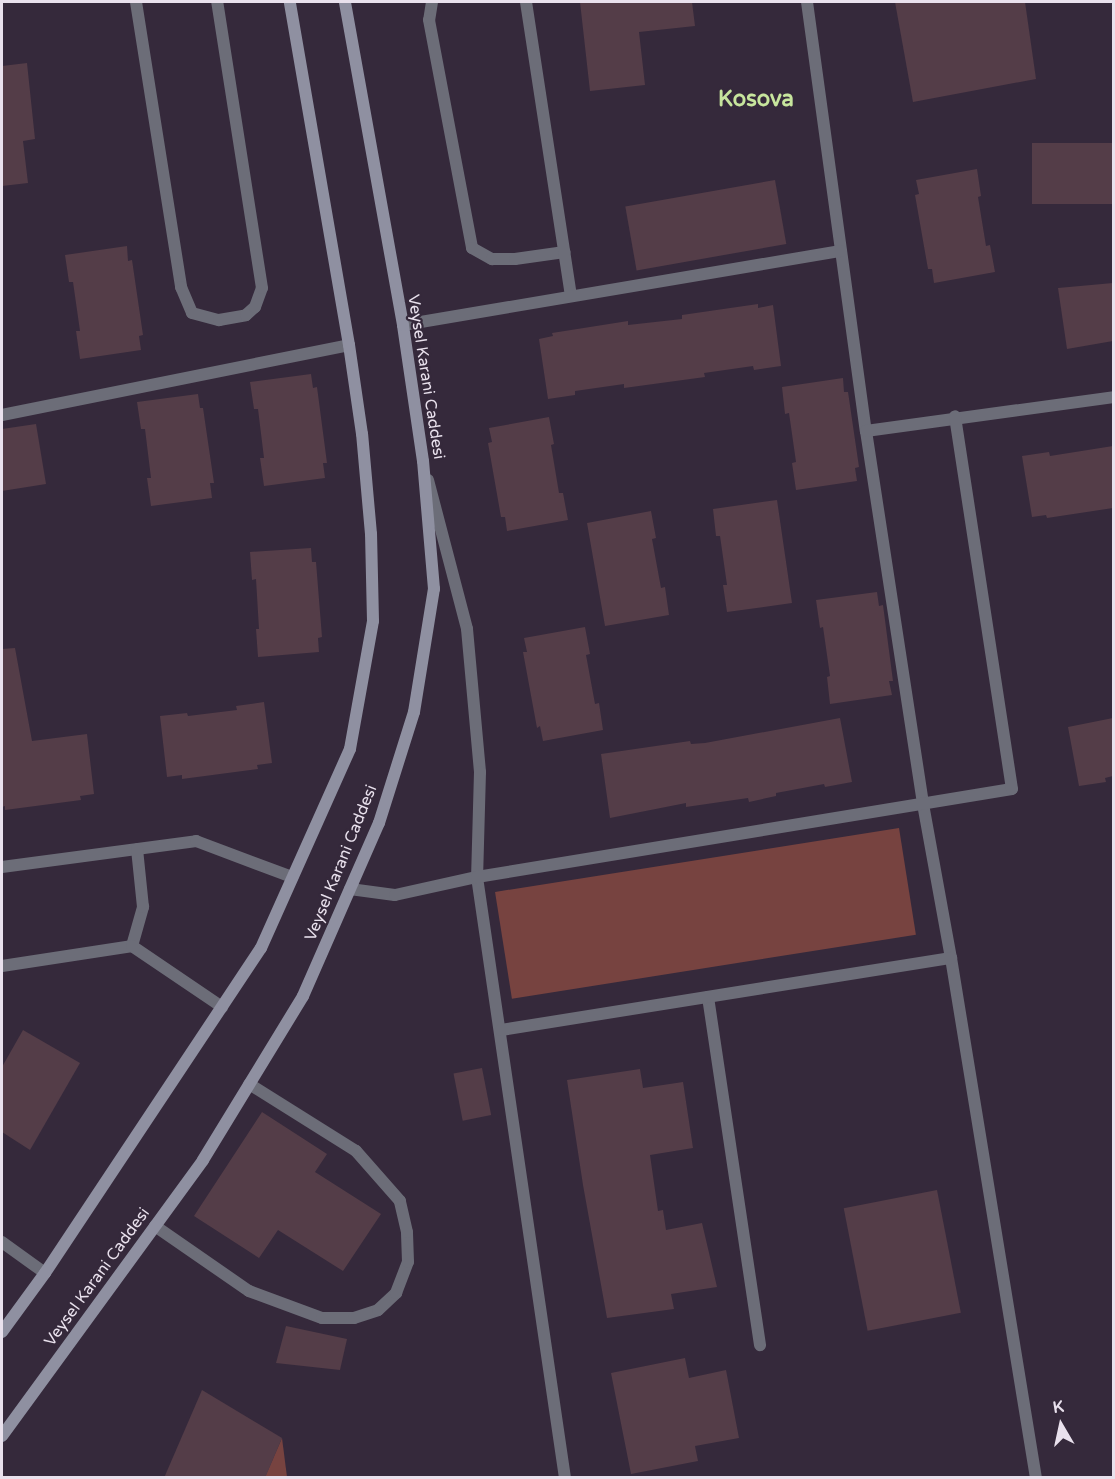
<!DOCTYPE html>
<style>
body{margin:0}
#map{position:relative;width:1115px;height:1479px;overflow:hidden;background:#35293b;font-family:"Varela Round",sans-serif}
div>[style]{position:absolute}
.green>*{inset:0;background:#774340;transform-origin:0 0}
.building>*{inset:0;background:#543d48;transform-origin:0 0}
.service>*{height:12px;margin:-6px;padding:0 6px;transform-origin:6px;border-radius:6px;background:#6c6d78}
.minor>*{height:12px;margin:-6px;padding:0 6px;transform-origin:6px;border-radius:6px;background:#6c6d78}
.secondary>*{height:12px;margin:-6px;padding:0 6px;transform-origin:6px;border-radius:6px;background:#8f90a1}
span{translate:-50% -50%;white-space:nowrap;text-align:center;line-height:1.15;-webkit-text-stroke:4.5px #35293b;paint-order:stroke}
.street-label{font-size:16px;color:#e9e1ed}
.district-label{font-size:22px;color:#c7e59d;font-weight:700}
.frame{position:absolute;inset:0;border:3px solid #e9e1ed;pointer-events:none}
.north{position:absolute;left:1031px;top:1395px;width:60px;height:60px;-webkit-text-stroke:4px #35293b;paint-order:stroke;rotate:351deg;font-size:16px;font-weight:700;line-height:24px;text-align:center;color:#e9e1ed}
.north::after{content:'';display:block;margin:auto;width:21px;height:27px;background:#e9e1ed;clip-path:polygon(50% 0,100% 100%,50% 72%,0 100%)}
</style>
<div id="map">
<div class="green">
<div style="left:899px;top:828px;width:108px;height:409px;rotate:81deg"></div>
<div style="clip-path:polygon(282px 1438px,287px 1477px,265px 1477px)"></div>
</div>
<div class="building">
<div style="clip-path:polygon(580px 2px,692px 2px,695px 26px,639px 32px,645px 85px,590px 91px)"></div>
<div style="clip-path:polygon(895px 2px,1025px 2px,1036px 79px,913px 102px)"></div>
<div style="clip-path:polygon(27px 63px,35px 139px,23px 141px,28px 183px,2px 186px,2px 66px)"></div>
<div style="left:1113px;top:143px;width:61px;height:81px;rotate:90deg"></div>
<div style="clip-path:polygon(977px 169px,981px 196px,978px 197px,986px 246px,990px 245px,995px 272px,934px 283px,932px 269px,928px 269px,915px 195px,919px 194px,916px 180px)"></div>
<div style="left:775px;top:180px;width:65px;height:152px;rotate:80deg"></div>
<div style="clip-path:polygon(127px 246px,128px 261px,132px 260px,143px 335px,139px 336px,141px 350px,80px 359px,76px 331px,80px 331px,73px 282px,69px 282px,65px 255px)"></div>
<div style="clip-path:polygon(1113px 283px,1113px 341px,1067px 349px,1058px 288px)"></div>
<div style="clip-path:polygon(758px 304px,758px 308px,773px 305px,781px 366px,754px 370px,753px 366px,704px 373px,705px 377px,624px 388px,624px 384px,575px 391px,575px 395px,548px 399px,539px 339px,553px 336px,552px 333px,628px 321px,628px 325px,682px 319px,682px 315px)"></div>
<div style="clip-path:polygon(311px 374px,313px 388px,317px 387px,327px 463px,323px 463px,325px 478px,264px 486px,260px 458px,264px 458px,258px 409px,254px 409px,250px 382px)"></div>
<div style="clip-path:polygon(843px 378px,844px 392px,848px 392px,859px 467px,855px 468px,857px 481px,796px 490px,792px 463px,796px 462px,789px 413px,785px 414px,782px 387px)"></div>
<div style="clip-path:polygon(198px 394px,200px 408px,203px 408px,214px 483px,210px 483px,212px 498px,151px 506px,147px 478px,151px 478px,145px 429px,141px 429px,137px 402px)"></div>
<div style="clip-path:polygon(549px 417px,554px 444px,551px 445px,559px 493px,563px 493px,568px 520px,507px 531px,505px 517px,501px 517px,488px 443px,492px 442px,489px 428px)"></div>
<div style="clip-path:polygon(36px 424px,46px 484px,2px 491px,2px 429px)"></div>
<div style="clip-path:polygon(1113px 446px,1113px 508px,1047px 518px,1046px 515px,1032px 517px,1022px 456px,1049px 452px,1050px 456px)"></div>
<div style="clip-path:polygon(777px 500px,792px 603px,727px 612px,723px 585px,727px 585px,720px 536px,716px 536px,713px 509px)"></div>
<div style="clip-path:polygon(651px 511px,656px 538px,652px 539px,661px 588px,665px 587px,669px 615px,605px 626px,587px 523px)"></div>
<div style="clip-path:polygon(311px 548px,312px 562px,316px 562px,322px 637px,318px 638px,319px 652px,258px 657px,256px 629px,259px 629px,256px 579px,252px 580px,250px 552px)"></div>
<div style="clip-path:polygon(877px 592px,879px 606px,883px 605px,893px 681px,889px 681px,892px 695px,830px 704px,827px 677px,830px 676px,823px 627px,820px 628px,816px 600px)"></div>
<div style="clip-path:polygon(585px 627px,590px 654px,586px 655px,595px 704px,599px 703px,603px 730px,543px 741px,540px 726px,537px 728px,523px 652px,527px 652px,524px 638px)"></div>
<div style="clip-path:polygon(15px 648px,32px 741px,87px 734px,94px 794px,80px 796px,81px 800px,5px 810px,5px 806px,2px 807px,2px 649px)"></div>
<div style="clip-path:polygon(264px 702px,272px 763px,257px 765px,258px 769px,182px 779px,182px 775px,167px 777px,160px 716px,187px 713px,188px 716px,237px 710px,236px 706px)"></div>
<div style="clip-path:polygon(840px 718px,852px 782px,825px 787px,824px 784px,776px 793px,776px 796px,749px 802px,748px 798px,686px 807px,686px 803px,610px 818px,601px 754px,690px 741px,691px 744px,705px 743px)"></div>
<div style="clip-path:polygon(1113px 718px,1113px 776px,1105px 778px,1106px 782px,1079px 786px,1068px 727px)"></div>
<div style="clip-path:polygon(23px 1030px,80px 1063px,30px 1150px,2px 1132px,2px 1067px)"></div>
<div style="left:482px;top:1068px;width:48px;height:29px;rotate:79deg"></div>
<div style="clip-path:polygon(640px 1069px,643px 1088px,683px 1082px,693px 1148px,650px 1155px,658px 1211px,663px 1210px,666px 1230px,702px 1223px,717px 1287px,671px 1294px,674px 1309px,607px 1318px,583px 1185px,567px 1080px)"></div>
<div style="clip-path:polygon(262px 1112px,327px 1154px,315px 1172px,381px 1214px,343px 1271px,278px 1230px,259px 1258px,194px 1216px)"></div>
<div style="left:937px;top:1190px;width:125px;height:95px;rotate:79deg"></div>
<div style="clip-path:polygon(286px 1326px,347px 1339px,340px 1370px,276px 1363px)"></div>
<div style="clip-path:polygon(685px 1358px,689px 1378px,726px 1370px,739px 1438px,695px 1446px,698px 1461px,631px 1474px,611px 1373px)"></div>
<div style="clip-path:polygon(202px 1390px,282px 1438px,265px 1478px,164px 1478px)"></div>
</div>
<div class="service">
<div style="left:136px;top:2px;width:289px;rotate:81deg"></div>
<div style="left:181px;top:287px;width:28px;rotate:67deg"></div>
<div style="left:192px;top:313px;width:28px;rotate:15deg"></div>
<div style="left:219px;top:320px;width:27px;rotate:-10deg"></div>
<div style="left:246px;top:315px;width:12px;rotate:-42deg"></div>
<div style="left:255px;top:307px;width:20px;rotate:-70deg"></div>
<div style="left:262px;top:288px;width:290px;rotate:-98.9deg"></div>
<div style="left:432px;top:2px;width:18px;rotate:99deg"></div>
<div style="left:429px;top:20px;width:232px;rotate:79.3deg"></div>
<div style="left:472px;top:248px;width:23px;rotate:29deg"></div>
<div style="left:492px;top:259px;width:23px"></div>
<div style="left:515px;top:259px;width:50px;rotate:-8deg"></div>
<div style="left:155px;top:1226px;width:114px;rotate:34.7deg"></div>
<div style="left:249px;top:1291px;width:78px;rotate:20.3deg"></div>
<div style="left:322px;top:1318px;width:32px"></div>
<div style="left:354px;top:1318px;width:25px;rotate:-18deg"></div>
<div style="left:378px;top:1310px;width:25px;rotate:-43deg"></div>
<div style="left:396px;top:1293px;width:33px;rotate:-69deg"></div>
<div style="left:408px;top:1262px;width:30px;rotate:-92deg"></div>
<div style="left:407px;top:1232px;width:32px;rotate:-103deg"></div>
<div style="left:400px;top:1201px;width:67px;rotate:-131.3deg"></div>
<div style="left:356px;top:1151px;width:126px;rotate:-147.9deg"></div>
<div style="left:2px;top:1242px;width:53px;rotate:35.8deg"></div>
</div>
<div class="minor">
<div style="left:526px;top:2px;width:297px;rotate:81.3deg"></div>
<div style="left:807px;top:2px;width:433px;rotate:82.2deg"></div>
<div style="left:866px;top:431px;width:377px;rotate:81.3deg"></div>
<div style="left:923px;top:804px;width:157px;rotate:79.7deg"></div>
<div style="left:951px;top:958px;width:527px;rotate:80.72deg"></div>
<div style="left:403px;top:325px;width:444px;rotate:-9.6deg"></div>
<div style="left:2px;top:415px;width:354px;rotate:-11.4deg"></div>
<div style="left:866px;top:431px;width:250px;rotate:-7.8deg"></div>
<div style="left:428px;top:480px;width:154px;rotate:75.3deg"></div>
<div style="left:467px;top:629px;width:144px;rotate:84.8deg"></div>
<div style="left:480px;top:772px;width:105px;rotate:91.6deg"></div>
<div style="left:477px;top:877px;width:607px;rotate:81.67deg"></div>
<div style="left:2px;top:867px;width:196px;rotate:-7.6deg"></div>
<div style="left:196px;top:841px;width:103px;rotate:20.6deg"></div>
<div style="left:350px;top:889px;width:45px;rotate:7.6deg"></div>
<div style="left:395px;top:895px;width:84px;rotate:-12.4deg"></div>
<div style="left:477px;top:877px;width:542px;rotate:-9.34deg"></div>
<div style="left:1012px;top:789px;width:377px;rotate:-98.7deg"></div>
<div style="left:132px;top:946px;width:41px;rotate:-74.2deg"></div>
<div style="left:143px;top:907px;width:58px;rotate:-95.9deg"></div>
<div style="left:2px;top:966px;width:132px;rotate:-8.7deg"></div>
<div style="left:132px;top:946px;width:109px;rotate:34.1deg"></div>
<div style="left:708px;top:997px;width:352px;rotate:81.5deg"></div>
<div style="left:501px;top:1030px;width:456px;rotate:-9.1deg"></div>
</div>
<div class="secondary">
<div style="left:2px;top:1332px;width:73px;rotate:-53.9deg"></div>
<div style="left:45px;top:1273px;width:390px;rotate:-56.4deg"></div>
<div style="left:261px;top:948px;width:218px;rotate:-65.9deg"></div>
<div style="left:350px;top:749px;width:130px;rotate:-79.8deg"></div>
<div style="left:373px;top:621px;width:87px;rotate:-91.3deg"></div>
<div style="left:371px;top:534px;width:100px;rotate:-95.1deg"></div>
<div style="left:362px;top:434px;width:90px;rotate:-98.3deg"></div>
<div style="left:349px;top:345px;width:348px;rotate:-99.8deg"></div>
<div style="left:2px;top:1436px;width:341px;rotate:-53.9deg"></div>
<div style="left:203px;top:1160px;width:192px;rotate:-58.6deg"></div>
<div style="left:303px;top:996px;width:189px;rotate:-66.3deg"></div>
<div style="left:379px;top:823px;width:116px;rotate:-72.5deg"></div>
<div style="left:414px;top:712px;width:125px;rotate:-80.8deg"></div>
<div style="left:434px;top:589px;width:128px;rotate:-94.9deg"></div>
<div style="left:423px;top:461px;width:137px;rotate:-98.4deg"></div>
<div style="left:403px;top:325px;width:328px;rotate:-100.2deg"></div>
</div>
<div class="street-label">
<span style="left:426px;top:377px;rotate:81deg">Veysel Karani Caddesi</span>
<span style="left:341px;top:863px;rotate:-68deg">Veysel Karani Caddesi</span>
<span style="left:97px;top:1277px;rotate:-54deg">Veysel Karani Caddesi</span>
</div>
<div class="district-label">
<span style="left:756px;top:100px">Kosova</span>
</div>
<div class="frame"></div>
<div class="north">K</div>
</div>
